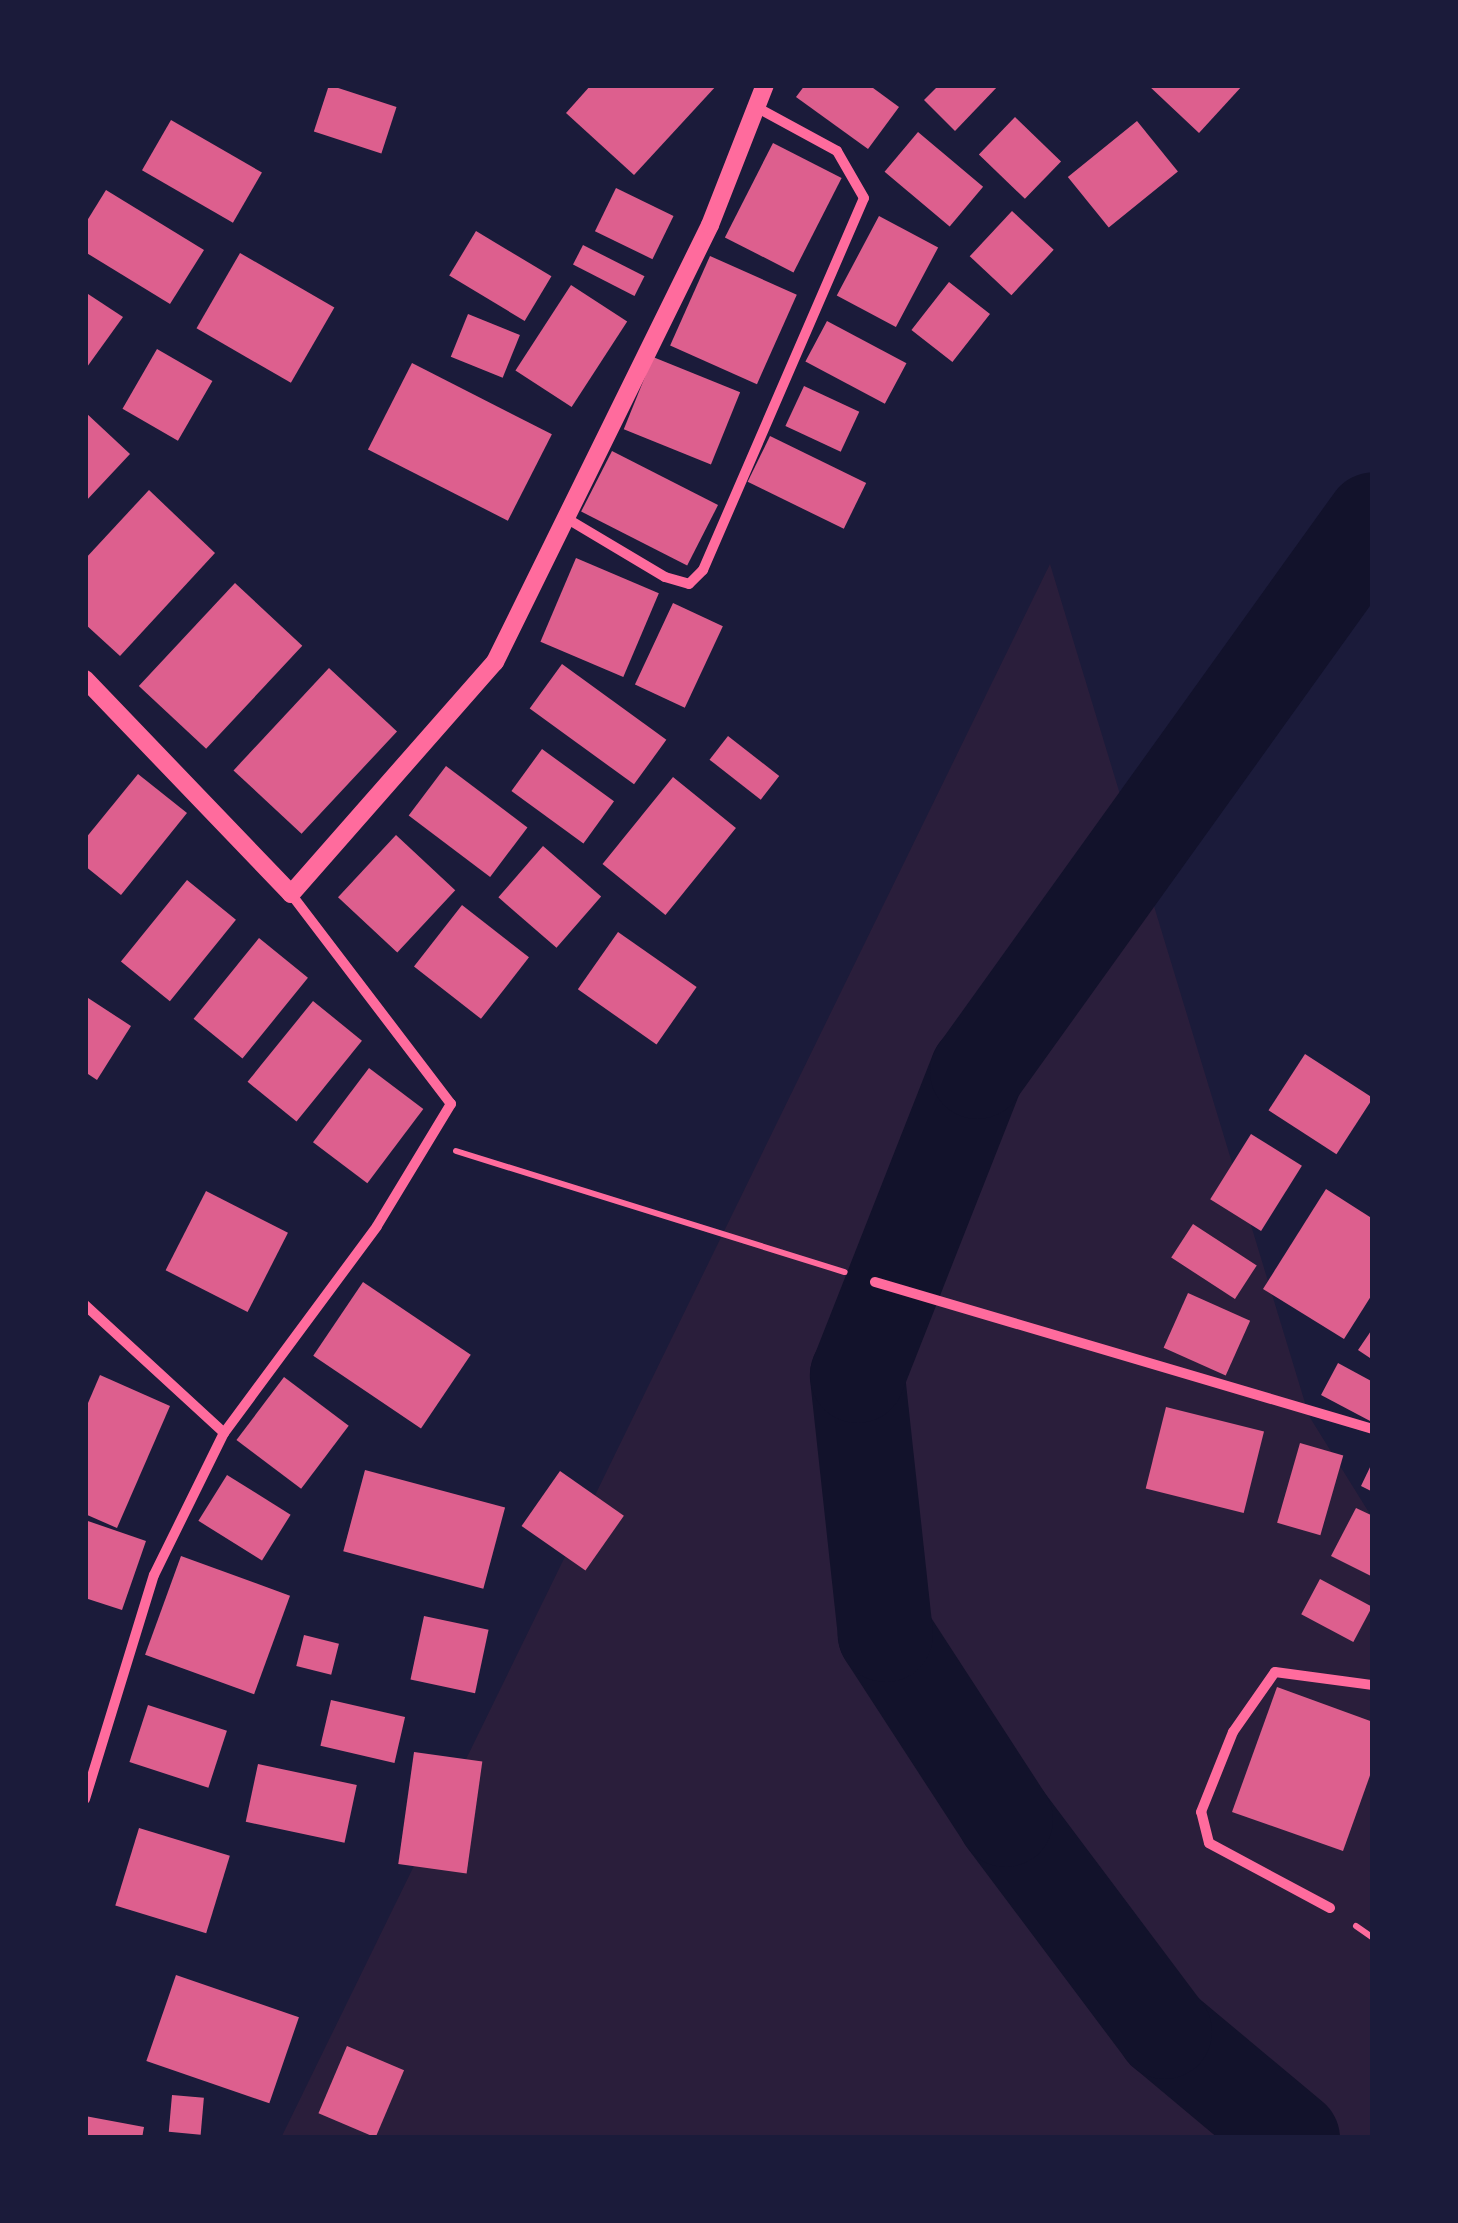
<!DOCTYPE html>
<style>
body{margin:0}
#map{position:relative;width:1458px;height:2223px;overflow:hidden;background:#1b1b3a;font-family:Signika,sans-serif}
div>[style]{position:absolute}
.green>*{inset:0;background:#2a1e3b}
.river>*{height:95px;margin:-47.5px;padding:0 47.5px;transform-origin:47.5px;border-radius:47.5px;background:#12122b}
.building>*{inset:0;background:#dd5f8e;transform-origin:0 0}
.path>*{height:6px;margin:-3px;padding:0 3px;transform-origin:3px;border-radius:3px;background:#ff6b9d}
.minor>*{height:10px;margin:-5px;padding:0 5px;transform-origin:5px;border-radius:5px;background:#ff6b9d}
.tertiary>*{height:18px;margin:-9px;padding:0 9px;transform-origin:9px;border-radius:9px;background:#ff6b9d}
span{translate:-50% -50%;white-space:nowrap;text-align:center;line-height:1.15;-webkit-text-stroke:9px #1b1b3a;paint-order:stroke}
.frame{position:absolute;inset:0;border:88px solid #1b1b3a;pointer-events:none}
</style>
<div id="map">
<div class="green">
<div style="clip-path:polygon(1050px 564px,1309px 1416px,1373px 1519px,1373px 2138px,281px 2138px)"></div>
</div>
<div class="river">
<div style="left:1292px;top:2138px;width:167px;rotate:-140.1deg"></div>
<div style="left:1164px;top:2031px;width:265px;rotate:-126.9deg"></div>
<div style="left:1005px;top:1819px;width:221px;rotate:-123deg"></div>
<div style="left:885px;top:1634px;width:261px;rotate:-96.2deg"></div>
<div style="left:857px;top:1375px;width:327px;rotate:-68.5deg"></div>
<div style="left:977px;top:1071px;width:679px;rotate:-54.34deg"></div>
</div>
<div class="building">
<div style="left:329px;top:85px;width:71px;height:49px;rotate:18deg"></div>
<div style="clip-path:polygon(591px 85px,717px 85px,634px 175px,566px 113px)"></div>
<div style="clip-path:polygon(805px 85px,869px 85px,899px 107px,868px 149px,796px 97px)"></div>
<div style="clip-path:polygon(939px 85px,999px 85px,955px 131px,924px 100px)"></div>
<div style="clip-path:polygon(1148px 85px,1243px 85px,1199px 133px)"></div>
<div style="left:1015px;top:117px;width:64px;height:52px;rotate:44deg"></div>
<div style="left:171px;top:120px;width:105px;height:58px;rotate:30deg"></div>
<div style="left:1137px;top:121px;width:65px;height:89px;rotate:51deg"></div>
<div style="left:918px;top:132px;width:85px;height:52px;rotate:40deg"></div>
<div style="left:773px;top:143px;width:77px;height:106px;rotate:27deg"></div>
<div style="left:616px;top:188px;width:64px;height:48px;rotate:26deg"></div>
<div style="clip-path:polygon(106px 190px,204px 250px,170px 304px,85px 252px,85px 224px)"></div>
<div style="left:1012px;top:211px;width:57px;height:62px;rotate:43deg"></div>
<div style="left:879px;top:216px;width:67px;height:90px;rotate:28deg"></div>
<div style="left:476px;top:231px;width:88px;height:52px;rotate:31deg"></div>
<div style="left:583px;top:245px;width:69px;height:22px;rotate:27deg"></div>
<div style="left:240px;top:253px;width:109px;height:87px;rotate:30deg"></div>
<div style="left:710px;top:256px;width:95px;height:98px;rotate:24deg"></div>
<div style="left:949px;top:282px;width:52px;height:61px;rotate:38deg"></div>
<div style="left:571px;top:285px;width:67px;height:102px;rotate:33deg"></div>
<div style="clip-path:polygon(85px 292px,123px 317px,87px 367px,85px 366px)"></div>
<div style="left:468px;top:314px;width:56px;height:46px;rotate:22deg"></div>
<div style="left:827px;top:321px;width:90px;height:46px;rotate:28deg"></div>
<div style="left:157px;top:349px;width:64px;height:69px;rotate:30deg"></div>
<div style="left:653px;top:357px;width:94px;height:78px;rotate:22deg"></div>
<div style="left:412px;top:363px;width:157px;height:97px;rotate:27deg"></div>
<div style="left:804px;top:386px;width:61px;height:44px;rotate:25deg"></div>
<div style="clip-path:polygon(85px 412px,130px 454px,85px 502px)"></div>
<div style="left:770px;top:436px;width:107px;height:51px;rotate:26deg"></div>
<div style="left:612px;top:451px;width:119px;height:68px;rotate:27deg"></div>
<div style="clip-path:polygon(149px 490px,215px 553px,120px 656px,85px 624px,85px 559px)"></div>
<div style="left:576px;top:558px;width:90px;height:91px;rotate:23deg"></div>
<div style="left:235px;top:583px;width:92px;height:141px;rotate:43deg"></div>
<div style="left:673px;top:603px;width:55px;height:90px;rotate:25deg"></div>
<div style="left:562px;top:664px;width:129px;height:55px;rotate:36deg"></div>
<div style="left:329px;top:668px;width:93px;height:140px;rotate:43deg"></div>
<div style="left:728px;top:736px;width:65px;height:30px;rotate:38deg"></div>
<div style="left:542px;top:749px;width:89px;height:52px;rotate:36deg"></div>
<div style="left:446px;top:766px;width:102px;height:62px;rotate:37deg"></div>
<div style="clip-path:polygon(138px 774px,187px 813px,121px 895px,85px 866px,85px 839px)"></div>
<div style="left:673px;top:777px;width:81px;height:112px;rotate:39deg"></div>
<div style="left:396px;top:835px;width:81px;height:85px;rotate:43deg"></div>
<div style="left:543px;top:846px;width:77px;height:68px;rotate:41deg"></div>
<div style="left:187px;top:880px;width:63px;height:105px;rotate:39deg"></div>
<div style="left:462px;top:905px;width:85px;height:78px;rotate:38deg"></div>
<div style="left:618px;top:932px;width:96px;height:70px;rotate:35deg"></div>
<div style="left:259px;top:938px;width:63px;height:104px;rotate:39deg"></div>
<div style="clip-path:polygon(85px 996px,131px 1026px,97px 1080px,85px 1072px)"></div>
<div style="left:313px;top:1001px;width:63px;height:104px;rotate:39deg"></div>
<div style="left:1305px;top:1054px;width:81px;height:67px;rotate:33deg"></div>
<div style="left:369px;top:1068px;width:68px;height:93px;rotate:37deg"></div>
<div style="left:1251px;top:1134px;width:60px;height:77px;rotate:32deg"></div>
<div style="clip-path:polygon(1326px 1189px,1373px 1219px,1373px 1293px,1344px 1339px,1263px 1289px)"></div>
<div style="left:206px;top:1191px;width:92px;height:89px;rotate:27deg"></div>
<div style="left:1193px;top:1224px;width:76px;height:40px;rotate:33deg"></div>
<div style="left:363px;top:1282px;width:130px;height:89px;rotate:34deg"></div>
<div style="left:1188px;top:1293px;width:68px;height:60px;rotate:24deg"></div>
<div style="clip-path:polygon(1373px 1328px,1373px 1360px,1358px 1350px)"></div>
<div style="clip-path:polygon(1338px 1363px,1373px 1382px,1372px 1422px,1321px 1395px)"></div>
<div style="clip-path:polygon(100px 1375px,170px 1406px,117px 1528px,85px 1514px,85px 1410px)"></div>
<div style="left:284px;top:1377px;width:81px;height:79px;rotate:37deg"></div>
<div style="left:1166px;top:1407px;width:101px;height:84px;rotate:14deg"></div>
<div style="left:1300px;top:1443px;width:45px;height:83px;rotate:16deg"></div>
<div style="clip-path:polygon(1373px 1461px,1373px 1492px,1361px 1486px)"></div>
<div style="left:365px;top:1470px;width:145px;height:84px;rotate:15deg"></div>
<div style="left:560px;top:1471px;width:78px;height:67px;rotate:35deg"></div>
<div style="left:227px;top:1475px;width:75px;height:54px;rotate:32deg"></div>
<div style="clip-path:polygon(1356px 1508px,1373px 1516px,1373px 1577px,1331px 1556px)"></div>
<div style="clip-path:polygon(85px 1520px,146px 1541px,122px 1610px,85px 1598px)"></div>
<div style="left:181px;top:1556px;width:116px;height:105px;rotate:20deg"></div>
<div style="left:1320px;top:1579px;width:59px;height:40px;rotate:28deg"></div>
<div style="left:424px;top:1616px;width:66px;height:65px;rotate:12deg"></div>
<div style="left:304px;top:1635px;width:36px;height:32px;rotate:14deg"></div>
<div style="clip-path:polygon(1277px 1687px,1373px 1722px,1373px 1767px,1343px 1851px,1232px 1812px)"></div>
<div style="left:331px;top:1700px;width:76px;height:47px;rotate:13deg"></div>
<div style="left:148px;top:1705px;width:83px;height:60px;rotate:18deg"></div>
<div style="left:414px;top:1752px;width:69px;height:113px;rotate:8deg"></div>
<div style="left:258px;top:1764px;width:101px;height:59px;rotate:12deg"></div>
<div style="left:139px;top:1828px;width:95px;height:81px;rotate:17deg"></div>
<div style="left:176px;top:1975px;width:130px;height:91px;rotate:19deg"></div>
<div style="left:347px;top:2046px;width:62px;height:73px;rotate:23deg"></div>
<div style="left:172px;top:2095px;width:32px;height:37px;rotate:5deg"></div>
<div style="clip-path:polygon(85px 2116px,144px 2127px,142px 2138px,85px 2138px)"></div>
</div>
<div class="path">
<div style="left:456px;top:1151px;width:407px;rotate:17.3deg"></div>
<div style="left:1356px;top:1926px;width:21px;rotate:35deg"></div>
</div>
<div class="minor">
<div style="left:566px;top:518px;width:115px;rotate:30.8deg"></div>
<div style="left:665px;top:577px;width:25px;rotate:16deg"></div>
<div style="left:689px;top:584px;width:20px;rotate:-45deg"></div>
<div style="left:703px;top:570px;width:405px;rotate:-66.6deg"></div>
<div style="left:864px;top:198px;width:54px;rotate:-119.9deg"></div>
<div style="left:837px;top:151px;width:92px;rotate:-151.5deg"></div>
<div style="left:875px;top:1282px;width:519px;rotate:16.45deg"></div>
<div style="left:85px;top:1305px;width:189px;rotate:42.6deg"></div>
<div style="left:85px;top:1799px;width:234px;rotate:-72.9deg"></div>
<div style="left:154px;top:1575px;width:158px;rotate:-63.8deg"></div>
<div style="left:224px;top:1433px;width:257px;rotate:-53.5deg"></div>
<div style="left:377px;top:1226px;width:143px;rotate:-58.8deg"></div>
<div style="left:451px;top:1104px;width:264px;rotate:-127.3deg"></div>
<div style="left:1330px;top:1908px;width:137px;rotate:-151.8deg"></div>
<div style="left:1209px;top:1843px;width:32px;rotate:-104deg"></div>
<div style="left:1201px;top:1812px;width:86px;rotate:-68.2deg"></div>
<div style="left:1233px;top:1732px;width:73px;rotate:-55deg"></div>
<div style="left:1275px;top:1672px;width:99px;rotate:7.6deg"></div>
</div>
<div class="tertiary">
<div style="left:85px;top:679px;width:298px;rotate:46.2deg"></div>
<div style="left:291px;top:894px;width:309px;rotate:-48.7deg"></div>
<div style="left:495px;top:662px;width:487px;rotate:-63.8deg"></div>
<div style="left:710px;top:225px;width:150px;rotate:-68.6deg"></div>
</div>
<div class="frame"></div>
</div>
